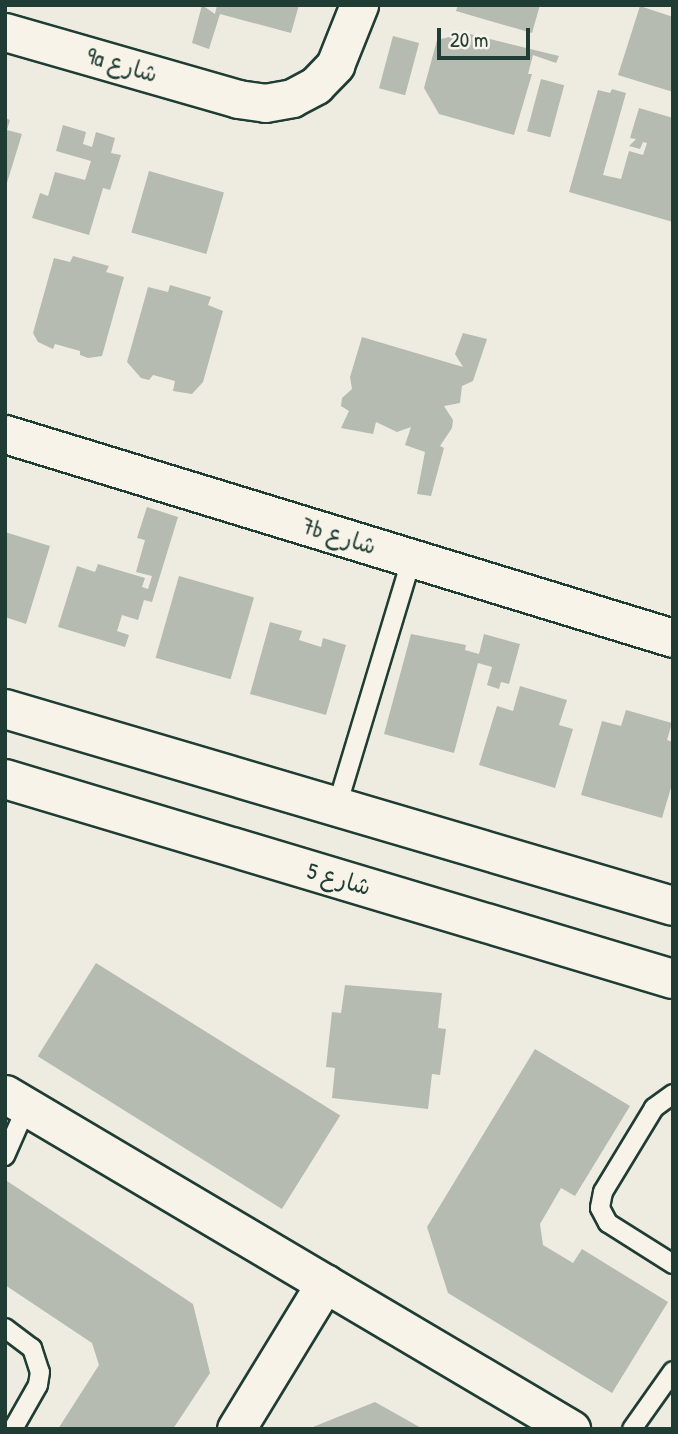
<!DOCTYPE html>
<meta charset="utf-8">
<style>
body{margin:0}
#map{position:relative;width:678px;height:1434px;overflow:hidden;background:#eeece1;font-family:"Patrick Hand","Playpen Sans Arabic",sans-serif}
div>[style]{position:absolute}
.building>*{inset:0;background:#b5bbb0;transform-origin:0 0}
.roads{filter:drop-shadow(2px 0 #1f3d34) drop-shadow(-2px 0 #1f3d34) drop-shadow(0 2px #1f3d34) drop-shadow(0 -2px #1f3d34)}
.lane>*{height:18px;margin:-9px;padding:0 9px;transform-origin:9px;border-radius:9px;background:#f7f3e8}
.street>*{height:37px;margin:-18.5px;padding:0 18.5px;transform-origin:18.5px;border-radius:18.5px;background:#f7f3e8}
.secondary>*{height:38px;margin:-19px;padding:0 19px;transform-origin:19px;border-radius:19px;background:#f7f3e8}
span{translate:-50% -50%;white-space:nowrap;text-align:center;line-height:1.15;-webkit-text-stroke:5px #f7f3e8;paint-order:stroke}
.street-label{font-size:23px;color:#1f3d34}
.frame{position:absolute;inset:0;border:7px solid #1f3d34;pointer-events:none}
.scale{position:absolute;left:437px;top:28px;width:93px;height:32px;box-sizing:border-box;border:4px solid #1f3d34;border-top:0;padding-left:9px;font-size:21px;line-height:24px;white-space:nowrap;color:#1f3d34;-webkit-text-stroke:5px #f7f3e8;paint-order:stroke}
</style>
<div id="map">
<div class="building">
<div style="clip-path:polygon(202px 5px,215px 14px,217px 5px,299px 5px,291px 33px,220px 14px,209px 49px,192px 43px)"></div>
<div style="clip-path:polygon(458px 5px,540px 5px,532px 33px,456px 11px)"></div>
<div style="clip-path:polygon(640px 6px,673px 17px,673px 92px,618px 75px)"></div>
<div style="clip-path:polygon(466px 33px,559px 56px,556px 63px,533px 55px,528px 74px,532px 74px,514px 135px,439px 114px,424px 88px,437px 40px)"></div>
<div style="left:393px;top:36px;width:27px;height:54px;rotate:15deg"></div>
<div style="left:541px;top:79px;width:24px;height:54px;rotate:15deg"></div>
<div style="clip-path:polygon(612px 89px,626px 93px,603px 175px,621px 179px,629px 151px,643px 155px,647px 143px,643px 142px,640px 149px,629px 146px,636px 139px,630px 138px,639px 108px,673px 118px,673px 222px,569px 192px,598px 90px,610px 93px)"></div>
<div style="clip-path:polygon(5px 118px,10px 120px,7px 130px,22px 134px,6px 186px)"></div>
<div style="clip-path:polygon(63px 125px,86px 132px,83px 144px,92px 147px,96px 132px,115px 138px,111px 153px,121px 155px,110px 190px,103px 188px,89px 235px,32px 218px,40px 193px,48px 196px,55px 172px,85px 180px,91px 161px,56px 151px)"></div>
<div style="left:149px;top:171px;width:78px;height:64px;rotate:16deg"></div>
<div style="clip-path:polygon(73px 256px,109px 266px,106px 272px,124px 277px,102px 356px,88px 358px,80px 355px,80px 351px,55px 344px,53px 349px,38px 342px,33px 333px,54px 258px,70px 262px)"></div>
<div style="clip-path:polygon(170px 285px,211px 297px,208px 305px,223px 311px,203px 382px,192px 394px,173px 391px,175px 381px,153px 375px,149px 380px,141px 378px,127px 362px,148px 287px,168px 292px)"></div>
<div style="clip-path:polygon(463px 333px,487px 339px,473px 381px,462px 386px,460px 403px,444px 406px,453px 420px,452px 428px,440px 446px,444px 448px,431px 496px,417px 494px,425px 452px,405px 445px,411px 427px,397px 432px,376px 422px,373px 434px,341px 428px,349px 411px,341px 406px,342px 398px,352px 389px,350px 377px,362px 337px,463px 367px,455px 354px)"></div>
<div style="clip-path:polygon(147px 507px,178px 517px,152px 602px,144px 600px,138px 620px,122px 615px,117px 631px,129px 635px,125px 647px,58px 627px,77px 566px,95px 572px,98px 564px,145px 578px,142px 587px,148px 589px,152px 576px,136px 572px,145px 540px,137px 538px)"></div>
<div style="clip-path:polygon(5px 532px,50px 546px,26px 624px,5px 617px)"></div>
<div style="left:179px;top:576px;width:78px;height:85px;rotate:16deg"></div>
<div style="clip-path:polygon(270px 622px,302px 631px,299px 640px,321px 647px,323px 638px,346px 645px,326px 715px,250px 694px)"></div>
<div style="clip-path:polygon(411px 634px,466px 645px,465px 650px,479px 654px,484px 634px,520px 644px,509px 684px,501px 682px,499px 689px,487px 685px,492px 667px,478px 663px,454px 753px,384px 734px)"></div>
<div style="clip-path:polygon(520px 686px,567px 700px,559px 725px,573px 729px,555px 788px,479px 765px,497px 706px,513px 711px)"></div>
<div style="clip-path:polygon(626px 710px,672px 723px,667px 740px,673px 742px,673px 781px,662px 818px,581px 795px,602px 721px,621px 726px)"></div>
<div style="left:96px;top:963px;width:288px;height:110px;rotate:32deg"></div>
<div style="clip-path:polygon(345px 985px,442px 993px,438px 1028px,446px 1029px,440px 1075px,432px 1074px,428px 1109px,332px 1098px,335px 1068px,326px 1067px,332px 1012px,341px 1013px)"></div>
<div style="clip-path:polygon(535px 1049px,630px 1106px,575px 1196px,561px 1188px,540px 1224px,543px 1245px,573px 1263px,582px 1249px,668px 1302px,612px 1393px,448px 1293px,427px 1227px)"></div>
<div style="clip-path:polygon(7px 1181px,193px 1304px,210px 1373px,173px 1429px,58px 1429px,99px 1365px,92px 1343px,5px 1285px)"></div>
<div style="clip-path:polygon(375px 1402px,423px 1429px,308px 1429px)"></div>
</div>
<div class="roads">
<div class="lane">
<div style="left:337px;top:806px;width:259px;rotate:-73.2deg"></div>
<div style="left:673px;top:1094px;width:24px;rotate:144deg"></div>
<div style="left:654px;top:1108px;width:98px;rotate:121.3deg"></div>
<div style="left:603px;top:1192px;width:16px;rotate:101deg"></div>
<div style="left:600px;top:1208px;width:17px;rotate:62deg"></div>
<div style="left:608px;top:1223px;width:77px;rotate:32.2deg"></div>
<div style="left:5px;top:1156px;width:55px;rotate:-66.3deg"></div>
<div style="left:5px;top:1328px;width:34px;rotate:37deg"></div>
<div style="left:32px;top:1348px;width:25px;rotate:72deg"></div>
<div style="left:40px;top:1372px;width:13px;rotate:99deg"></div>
<div style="left:38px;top:1385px;width:51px;rotate:119.6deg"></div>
<div style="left:632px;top:1429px;width:71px;rotate:-54.7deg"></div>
</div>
<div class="street">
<div style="left:5px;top:32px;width:242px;rotate:16deg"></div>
<div style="left:238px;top:99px;width:27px;rotate:8deg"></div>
<div style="left:265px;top:103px;width:27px;rotate:-10deg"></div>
<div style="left:292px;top:98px;width:27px;rotate:-28deg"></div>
<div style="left:316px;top:85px;width:28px;rotate:-46deg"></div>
<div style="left:335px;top:65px;width:65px;rotate:-68.2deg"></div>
<div style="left:5px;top:434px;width:698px;rotate:16.98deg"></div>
<div style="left:5px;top:1094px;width:658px;rotate:30.62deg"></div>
<div style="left:236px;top:1429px;width:171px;rotate:-58.6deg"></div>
</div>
<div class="secondary">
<div style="left:5px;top:709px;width:696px;rotate:16.43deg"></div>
<div style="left:5px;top:779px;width:697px;rotate:16.67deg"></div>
</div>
</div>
<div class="street-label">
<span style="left:122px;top:65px;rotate:16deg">9a شارع</span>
<span style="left:339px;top:536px;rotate:17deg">7b شارع</span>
<span style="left:339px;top:879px;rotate:16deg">شارع 5</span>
</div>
<div class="frame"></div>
<div class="scale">20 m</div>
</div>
